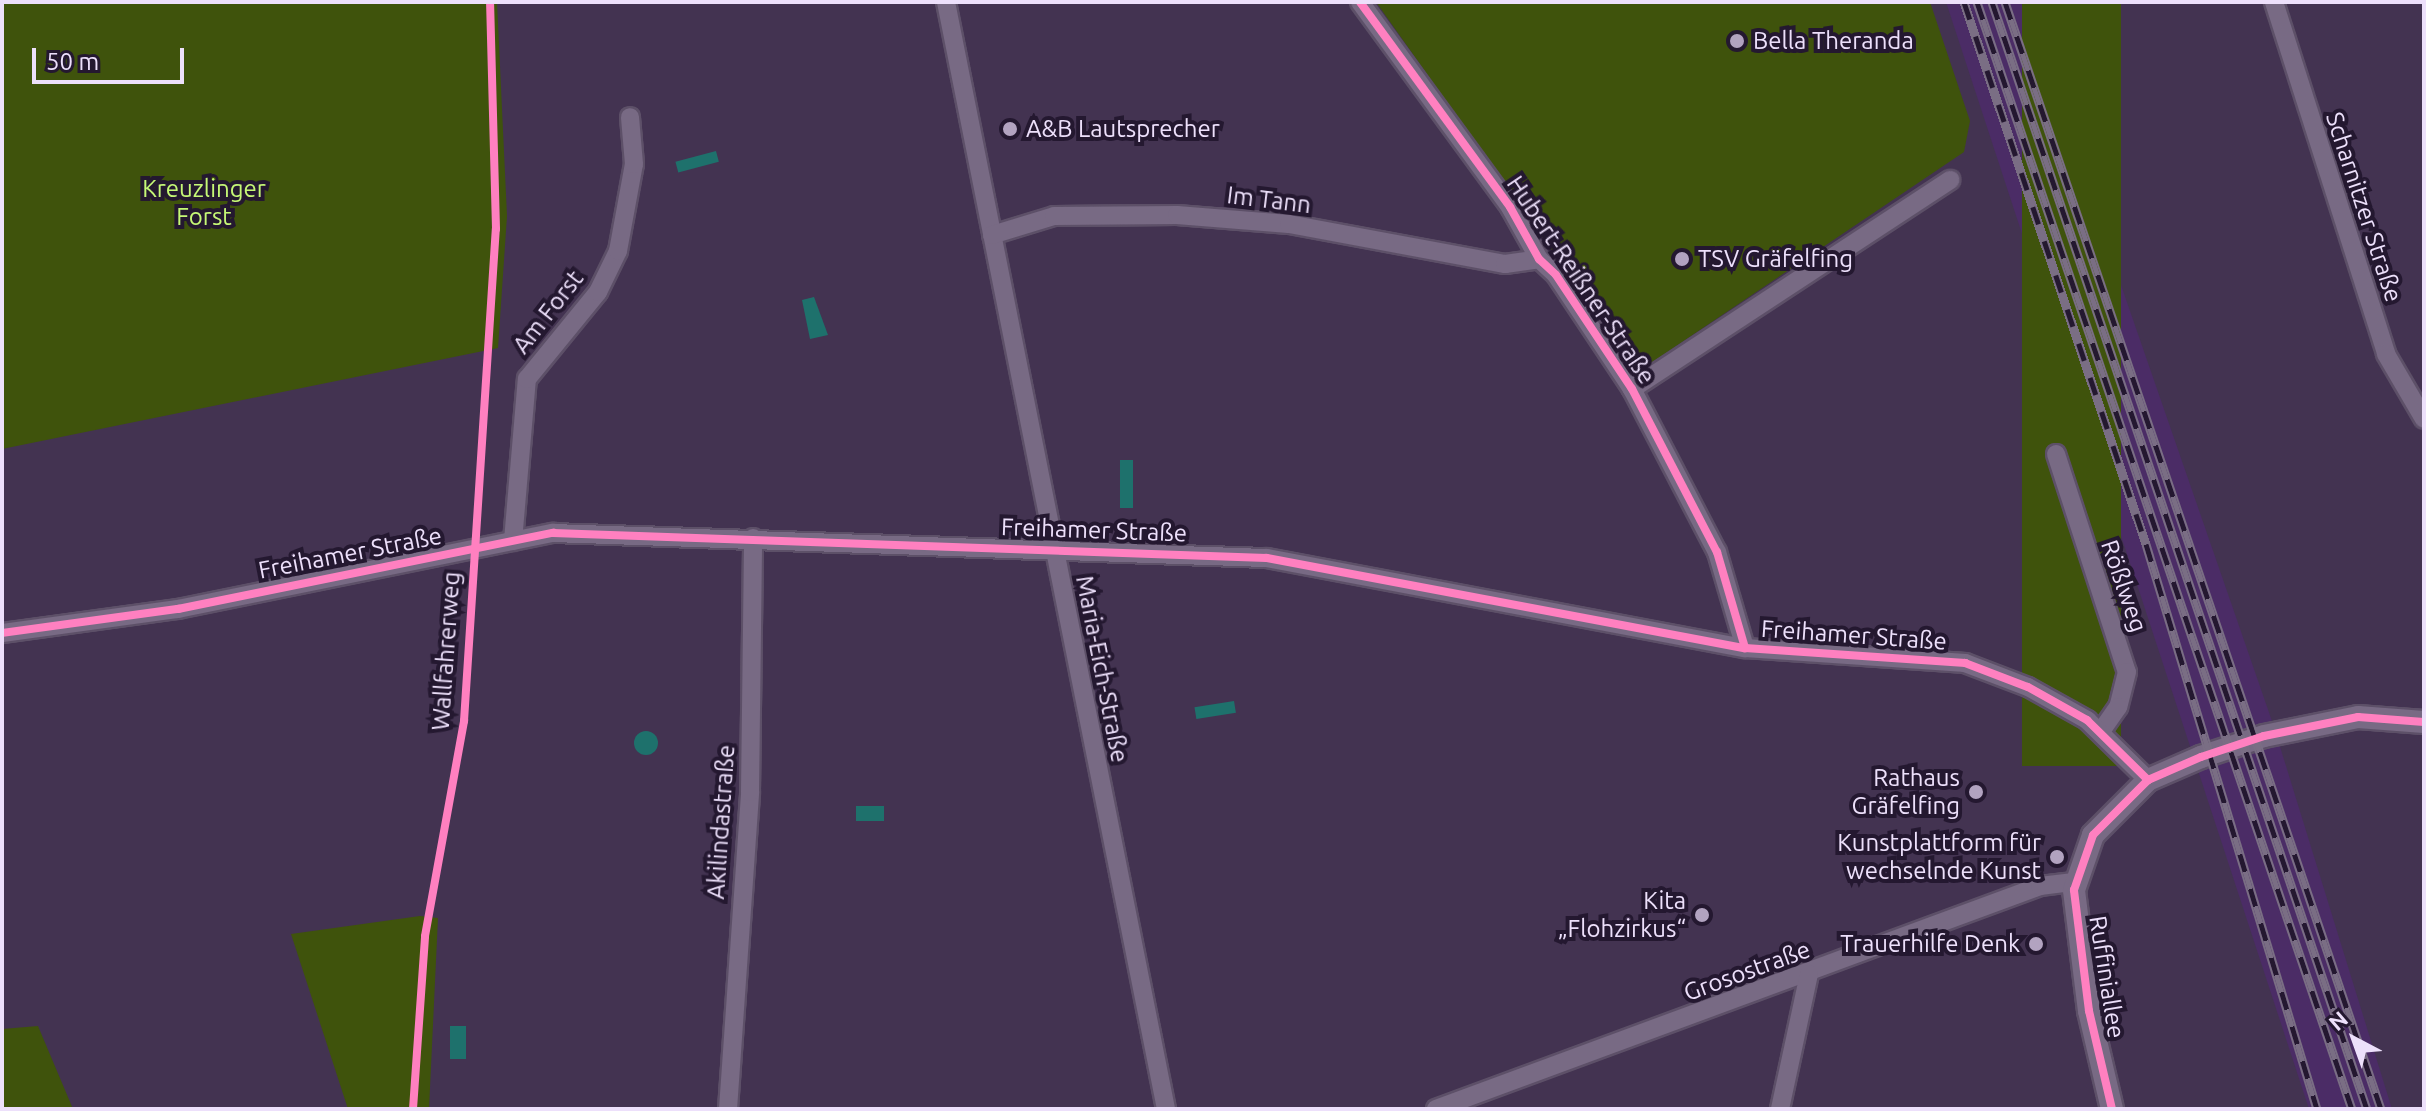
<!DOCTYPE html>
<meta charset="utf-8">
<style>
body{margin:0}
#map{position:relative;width:2426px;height:1111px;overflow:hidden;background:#433351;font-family:Ubuntu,sans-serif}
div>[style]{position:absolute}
.built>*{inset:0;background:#4b2c66}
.green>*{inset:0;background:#3f530c;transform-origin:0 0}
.water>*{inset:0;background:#1e716c;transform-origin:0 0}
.round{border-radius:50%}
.roads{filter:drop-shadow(2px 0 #5d5068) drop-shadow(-2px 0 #5d5068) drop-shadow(0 2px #5d5068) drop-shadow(0 -2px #5d5068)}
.minor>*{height:18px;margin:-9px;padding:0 9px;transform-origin:9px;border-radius:9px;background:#786a84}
.tertiary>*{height:22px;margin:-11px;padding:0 11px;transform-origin:11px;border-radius:11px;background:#786a84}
.rail>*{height:9px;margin-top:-4.5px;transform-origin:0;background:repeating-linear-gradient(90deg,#241830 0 18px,#7a6e84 0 36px);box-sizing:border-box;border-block:2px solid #7a6e84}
.cycleway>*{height:8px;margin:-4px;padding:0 4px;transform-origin:4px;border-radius:4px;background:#ff80c0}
.dots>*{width:22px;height:22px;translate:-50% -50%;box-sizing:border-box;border:4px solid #241830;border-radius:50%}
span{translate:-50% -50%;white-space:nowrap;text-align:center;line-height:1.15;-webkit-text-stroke:8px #241830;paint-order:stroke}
.poi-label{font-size:24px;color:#ede0fb}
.left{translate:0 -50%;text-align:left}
.right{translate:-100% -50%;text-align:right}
.park-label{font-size:24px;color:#c6f876}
.street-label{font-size:24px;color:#ede0fb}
.frame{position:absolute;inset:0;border:4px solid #ede0fb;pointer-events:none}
.north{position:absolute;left:2314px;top:999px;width:80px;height:80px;-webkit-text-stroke:6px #241830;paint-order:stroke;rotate:319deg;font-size:22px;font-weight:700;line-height:32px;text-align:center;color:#ede0fb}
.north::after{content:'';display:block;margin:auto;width:28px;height:36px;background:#ede0fb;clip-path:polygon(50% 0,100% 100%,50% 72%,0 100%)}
.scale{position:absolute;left:32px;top:48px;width:152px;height:36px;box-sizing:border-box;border:4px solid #ede0fb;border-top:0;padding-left:10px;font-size:24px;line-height:28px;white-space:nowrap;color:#ede0fb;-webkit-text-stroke:6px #241830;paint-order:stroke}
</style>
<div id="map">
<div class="built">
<div style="clip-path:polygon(1946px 2px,2023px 2px,2273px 724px,2392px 1109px,2309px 1109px)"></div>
</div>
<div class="green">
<div style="clip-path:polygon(2px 2px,497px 2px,507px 216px,498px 348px,2px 449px)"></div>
<div style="clip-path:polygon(1376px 2px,1930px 2px,1970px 121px,1964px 152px,1645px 367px,1634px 366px)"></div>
<div style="left:2022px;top:2px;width:99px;height:764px"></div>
<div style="clip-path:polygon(420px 916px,438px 918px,429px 1109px,348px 1109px,291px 934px)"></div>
<div style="clip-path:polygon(38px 1026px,73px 1109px,2px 1109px,2px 1029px)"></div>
</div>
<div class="water">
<div style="left:716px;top:151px;width:11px;height:42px;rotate:75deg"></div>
<div style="clip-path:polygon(814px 297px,828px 335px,810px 339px,802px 300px)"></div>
<div style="left:1120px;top:460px;width:13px;height:48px"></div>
<div style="left:1234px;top:701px;width:12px;height:40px;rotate:81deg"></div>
<div class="round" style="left:634px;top:731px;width:24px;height:24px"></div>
<div style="left:884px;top:806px;width:15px;height:28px;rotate:90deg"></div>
<div style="left:450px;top:1026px;width:16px;height:33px"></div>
</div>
<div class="roads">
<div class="minor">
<div style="left:946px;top:2px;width:1129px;rotate:78.76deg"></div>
<div style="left:1360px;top:2px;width:254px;rotate:53.8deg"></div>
<div style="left:1510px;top:207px;width:60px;rotate:60.9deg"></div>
<div style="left:1539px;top:259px;width:23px;rotate:43deg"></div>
<div style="left:1556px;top:275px;width:137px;rotate:56.3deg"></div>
<div style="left:1632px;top:389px;width:184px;rotate:62.5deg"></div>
<div style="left:1717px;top:552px;width:100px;rotate:73.7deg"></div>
<div style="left:2274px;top:2px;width:369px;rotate:72.3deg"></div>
<div style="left:2386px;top:354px;width:75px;rotate:59.7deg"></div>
<div style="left:992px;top:235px;width:65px;rotate:-17deg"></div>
<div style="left:1054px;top:216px;width:123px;rotate:-0.5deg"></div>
<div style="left:1177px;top:215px;width:112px;rotate:4.6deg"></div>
<div style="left:1289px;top:224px;width:220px;rotate:10.5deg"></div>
<div style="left:1505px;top:264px;width:34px;rotate:-8deg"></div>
<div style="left:1632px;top:389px;width:381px;rotate:-33.3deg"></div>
<div style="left:2056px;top:454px;width:229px;rotate:72deg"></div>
<div style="left:2127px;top:672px;width:36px;rotate:104deg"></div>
<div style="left:2118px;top:707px;width:29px;rotate:125deg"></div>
<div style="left:513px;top:541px;width:163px;rotate:-85.1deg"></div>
<div style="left:527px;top:379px;width:112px;rotate:-50.8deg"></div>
<div style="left:598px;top:292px;width:46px;rotate:-64deg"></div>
<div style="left:618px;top:251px;width:88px;rotate:-79.6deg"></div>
<div style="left:634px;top:164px;width:47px;rotate:-94.9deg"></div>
<div style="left:2px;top:633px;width:178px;rotate:-7.8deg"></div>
<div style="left:178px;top:609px;width:383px;rotate:-11.5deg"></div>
<div style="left:553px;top:533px;width:714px;rotate:2.01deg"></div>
<div style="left:1267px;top:558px;width:486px;rotate:10.7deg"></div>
<div style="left:1745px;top:648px;width:221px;rotate:3.9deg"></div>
<div style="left:1965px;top:663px;width:67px;rotate:20.9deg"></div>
<div style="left:2028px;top:687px;width:68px;rotate:29.2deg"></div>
<div style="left:2087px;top:720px;width:86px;rotate:44.5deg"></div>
<div style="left:728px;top:1109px;width:318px;rotate:-86deg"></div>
<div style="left:750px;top:792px;width:254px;rotate:-89.3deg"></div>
<div style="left:1436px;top:1109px;width:644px;rotate:-20.26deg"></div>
<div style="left:2040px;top:886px;width:34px;rotate:-7deg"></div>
<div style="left:1780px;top:1109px;width:138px;rotate:-77.9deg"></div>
</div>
<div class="tertiary">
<div style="left:2112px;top:1109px;width:101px;rotate:-103.2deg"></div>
<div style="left:2089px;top:1011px;width:122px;rotate:-97.1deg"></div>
<div style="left:2074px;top:890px;width:58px;rotate:-70.9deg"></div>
<div style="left:2093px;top:835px;width:78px;rotate:-45deg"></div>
<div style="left:2148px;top:780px;width:58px;rotate:-23.5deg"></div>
<div style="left:2201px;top:757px;width:66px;rotate:-18.4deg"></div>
<div style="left:2264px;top:736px;width:96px;rotate:-11.4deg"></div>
<div style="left:2358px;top:717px;width:66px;rotate:4.3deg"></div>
</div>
</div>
<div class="rail">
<div style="left:1964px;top:2px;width:572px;rotate:71.44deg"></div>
<div style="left:2146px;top:544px;width:590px;rotate:73.16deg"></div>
<div style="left:1977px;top:2px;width:1169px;rotate:71.29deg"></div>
<div style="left:1992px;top:2px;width:1169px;rotate:71.29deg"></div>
<div style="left:2005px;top:2px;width:1169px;rotate:71.24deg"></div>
</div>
<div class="cycleway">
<div style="left:1360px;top:2px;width:254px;rotate:53.8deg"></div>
<div style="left:1510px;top:207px;width:60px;rotate:60.9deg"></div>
<div style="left:1539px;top:259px;width:23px;rotate:43deg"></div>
<div style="left:1556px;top:275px;width:137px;rotate:56.3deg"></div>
<div style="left:1632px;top:389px;width:184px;rotate:62.5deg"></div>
<div style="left:1717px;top:552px;width:100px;rotate:73.7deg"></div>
<div style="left:2px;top:633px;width:178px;rotate:-7.8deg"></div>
<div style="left:178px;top:609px;width:383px;rotate:-11.5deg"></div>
<div style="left:553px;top:533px;width:714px;rotate:2.01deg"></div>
<div style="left:1267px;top:558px;width:486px;rotate:10.7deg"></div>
<div style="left:1745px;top:648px;width:221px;rotate:3.9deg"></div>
<div style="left:1965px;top:663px;width:67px;rotate:20.9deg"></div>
<div style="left:2028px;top:687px;width:68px;rotate:29.2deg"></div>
<div style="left:2087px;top:720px;width:86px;rotate:44.5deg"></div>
<div style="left:413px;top:1109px;width:173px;rotate:-86deg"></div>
<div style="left:425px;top:936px;width:219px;rotate:-79.7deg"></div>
<div style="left:464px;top:721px;width:493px;rotate:-86.3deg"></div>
<div style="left:496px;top:229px;width:227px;rotate:-91.5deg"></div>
<div style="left:2112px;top:1109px;width:101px;rotate:-103.2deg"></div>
<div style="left:2089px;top:1011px;width:122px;rotate:-97.1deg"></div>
<div style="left:2074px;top:890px;width:58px;rotate:-70.9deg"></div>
<div style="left:2093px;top:835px;width:78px;rotate:-45deg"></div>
<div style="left:2148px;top:780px;width:58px;rotate:-23.5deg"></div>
<div style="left:2201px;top:757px;width:66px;rotate:-18.4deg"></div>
<div style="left:2264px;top:736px;width:96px;rotate:-11.4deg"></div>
<div style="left:2358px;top:717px;width:66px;rotate:4.3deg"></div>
</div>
<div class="dots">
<div style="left:1737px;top:41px;background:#b2a3c0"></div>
<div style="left:1010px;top:129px;background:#b2a3c0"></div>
<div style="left:1682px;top:259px;background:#b2a3c0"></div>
<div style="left:1976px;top:792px;background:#b2a3c0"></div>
<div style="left:2057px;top:857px;background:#b2a3c0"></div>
<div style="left:1702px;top:915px;background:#b2a3c0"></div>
<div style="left:2036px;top:944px;background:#b2a3c0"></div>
</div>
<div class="poi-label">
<span class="left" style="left:1753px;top:41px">Bella Theranda</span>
<span class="left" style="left:1026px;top:129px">A&amp;B Lautsprecher</span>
<span class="left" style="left:1698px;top:259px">TSV Gräfelfing</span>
<span class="right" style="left:1960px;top:792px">Rathaus<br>Gräfelfing</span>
<span class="right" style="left:2041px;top:857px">Kunstplattform für<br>wechselnde Kunst</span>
<span class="right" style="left:1686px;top:915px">Kita<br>„Flohzirkus“</span>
<span class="right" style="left:2020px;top:944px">Trauerhilfe Denk</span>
</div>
<div class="park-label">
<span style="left:204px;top:203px">Kreuzlinger<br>Forst</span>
</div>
<div class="street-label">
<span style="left:1269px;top:200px;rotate:7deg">Im Tann</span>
<span style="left:2364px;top:207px;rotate:72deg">Scharnitzer Straße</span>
<span style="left:1581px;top:280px;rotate:56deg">Hubert-Reißner-Straße</span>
<span style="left:548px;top:312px;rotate:-52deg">Am Forst</span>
<span style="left:1094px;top:530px;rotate:2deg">Freihamer Straße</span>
<span style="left:350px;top:553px;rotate:-11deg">Freihamer Straße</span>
<span style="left:2124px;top:586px;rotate:71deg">Rößlweg</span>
<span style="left:1854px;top:635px;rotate:4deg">Freihamer Straße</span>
<span style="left:446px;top:651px;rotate:-86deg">Wallfahrerweg</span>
<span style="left:1102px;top:669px;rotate:79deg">Maria-Eich-Straße</span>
<span style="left:721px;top:822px;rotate:-86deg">Akilindastraße</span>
<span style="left:1747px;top:971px;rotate:-20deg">Grosostraße</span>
<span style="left:2107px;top:977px;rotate:81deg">Ruffiniallee</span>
</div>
<div class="frame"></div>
<div class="north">N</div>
<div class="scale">50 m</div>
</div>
